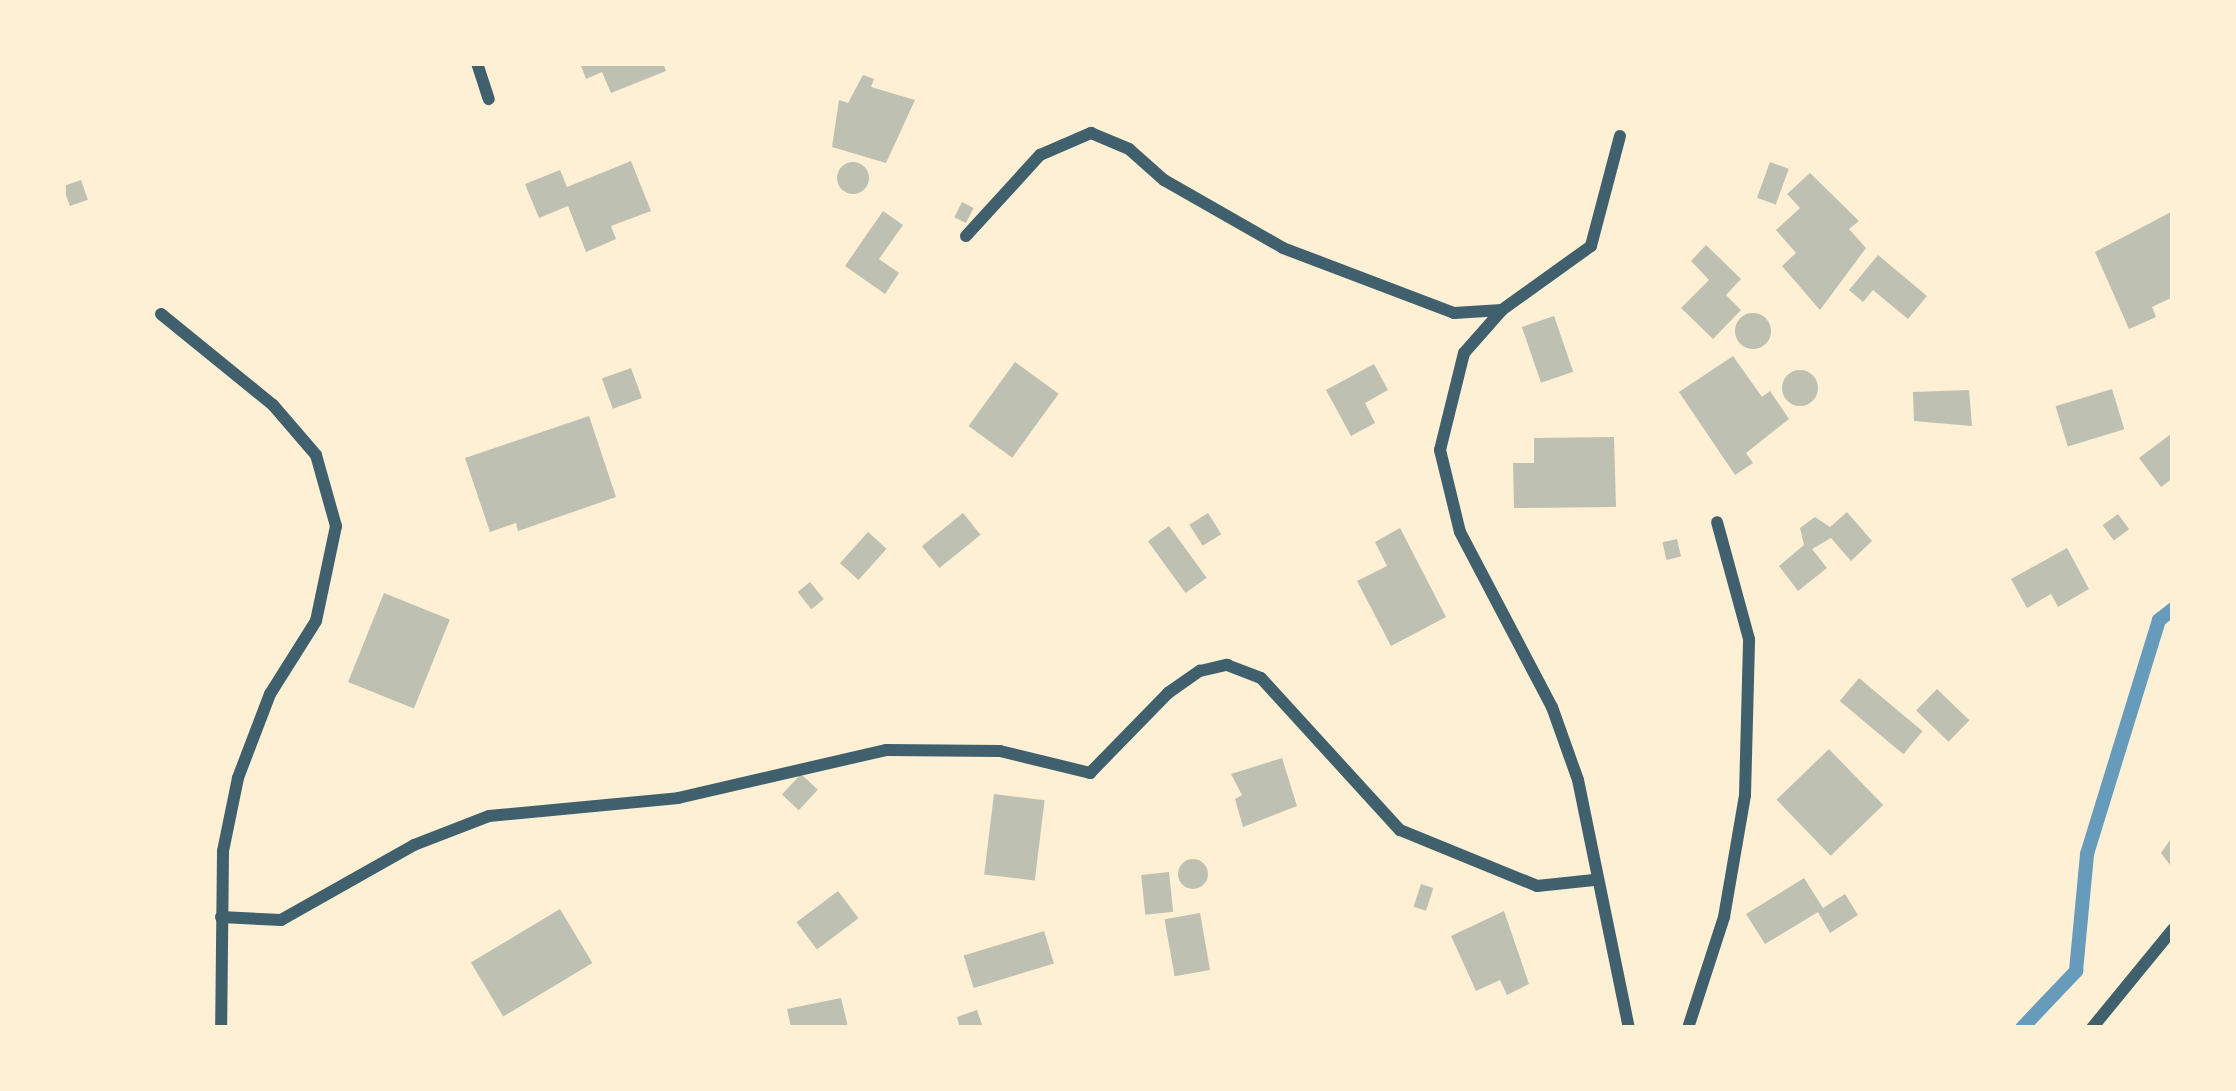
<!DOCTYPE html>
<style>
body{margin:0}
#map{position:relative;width:2236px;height:1091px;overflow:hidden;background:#fdf0d5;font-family:Arial,sans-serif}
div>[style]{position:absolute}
.stream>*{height:14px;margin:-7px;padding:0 7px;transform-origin:7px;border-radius:7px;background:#669bbc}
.building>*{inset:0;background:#bec0b2;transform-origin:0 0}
.round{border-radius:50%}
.minor>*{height:12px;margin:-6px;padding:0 6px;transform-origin:6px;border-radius:6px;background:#3f606c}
span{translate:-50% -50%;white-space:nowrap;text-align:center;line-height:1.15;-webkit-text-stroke:9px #fdf0d5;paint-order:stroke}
.frame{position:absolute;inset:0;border:66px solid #fdf0d5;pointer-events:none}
</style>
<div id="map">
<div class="stream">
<div style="left:2022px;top:1028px;width:79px;rotate:-46.5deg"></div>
<div style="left:2076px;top:971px;width:118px;rotate:-84.6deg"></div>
<div style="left:2087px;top:854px;width:245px;rotate:-72.9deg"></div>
<div style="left:2159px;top:620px;width:18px;rotate:-38deg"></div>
</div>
<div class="building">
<div style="clip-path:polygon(580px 63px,663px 63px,666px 71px,611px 93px,602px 72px,586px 79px)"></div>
<div style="clip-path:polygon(863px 75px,874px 79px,871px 87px,915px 100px,886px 163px,832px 147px,839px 100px,848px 103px)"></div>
<div style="clip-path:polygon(631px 161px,651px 211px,611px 226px,616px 239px,586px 252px,568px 206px,539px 218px,525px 184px,560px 170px,567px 187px)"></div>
<div class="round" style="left:837px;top:162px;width:32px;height:32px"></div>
<div style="left:1770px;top:162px;width:20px;height:38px;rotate:20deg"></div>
<div style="clip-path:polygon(1810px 173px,1859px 221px,1849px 229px,1866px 248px,1820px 310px,1782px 266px,1796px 253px,1776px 230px,1800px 208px,1787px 194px)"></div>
<div style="left:81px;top:180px;width:21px;height:19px;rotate:71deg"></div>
<div style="left:962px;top:202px;width:13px;height:17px;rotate:27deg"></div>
<div style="clip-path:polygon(883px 211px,903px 225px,879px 259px,899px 273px,885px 294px,845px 266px)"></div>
<div style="clip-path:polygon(2171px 212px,2173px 297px,2152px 307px,2156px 317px,2129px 329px,2095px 252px)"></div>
<div style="clip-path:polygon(1706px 245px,1741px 279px,1726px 295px,1741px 310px,1713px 339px,1681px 308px,1709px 280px,1691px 261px)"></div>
<div style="clip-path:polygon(1878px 255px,1927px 296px,1908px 319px,1873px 290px,1863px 302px,1849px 290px)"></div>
<div class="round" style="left:1735px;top:313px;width:36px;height:36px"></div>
<div style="left:1554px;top:316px;width:59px;height:34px;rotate:71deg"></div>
<div style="clip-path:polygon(1733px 356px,1762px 397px,1770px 391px,1789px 419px,1746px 453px,1753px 463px,1735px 475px,1679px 392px)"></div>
<div style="left:1015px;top:362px;width:54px;height:79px;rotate:36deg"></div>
<div style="clip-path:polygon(1374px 364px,1388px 390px,1365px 403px,1375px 423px,1351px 436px,1326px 390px)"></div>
<div style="left:631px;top:368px;width:32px;height:31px;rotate:70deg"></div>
<div class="round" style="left:1782px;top:370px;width:36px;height:36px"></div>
<div style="left:2112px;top:389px;width:42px;height:59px;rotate:73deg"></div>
<div style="clip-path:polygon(1969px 390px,1972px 426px,1914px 421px,1913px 392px)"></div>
<div style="clip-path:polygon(589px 416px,616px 497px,518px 531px,516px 523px,490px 532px,465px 458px)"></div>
<div style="clip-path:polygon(2171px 434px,2173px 478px,2161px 487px,2139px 458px)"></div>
<div style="clip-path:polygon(1614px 437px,1616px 507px,1514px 508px,1513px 463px,1534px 463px,1534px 438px)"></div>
<div style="clip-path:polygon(1847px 512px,1872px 541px,1851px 561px,1831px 538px,1812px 549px,1827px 568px,1798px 591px,1779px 566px,1804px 545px,1800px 528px,1815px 517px,1830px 527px)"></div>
<div style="left:963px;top:513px;width:28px;height:53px;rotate:51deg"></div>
<div style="left:1208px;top:513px;width:25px;height:22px;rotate:58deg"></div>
<div style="left:2118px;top:514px;width:19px;height:19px;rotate:54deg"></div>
<div style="left:1169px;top:526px;width:64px;height:26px;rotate:54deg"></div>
<div style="clip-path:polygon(1400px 528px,1446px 617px,1391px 646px,1357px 581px,1387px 566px,1375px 542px)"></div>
<div style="left:868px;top:532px;width:25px;height:42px;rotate:42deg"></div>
<div style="left:1677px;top:539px;width:18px;height:15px;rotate:77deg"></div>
<div style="clip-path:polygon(2067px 548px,2089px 589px,2058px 607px,2051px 594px,2027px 608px,2011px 579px)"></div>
<div style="left:810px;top:582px;width:22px;height:16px;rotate:51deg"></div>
<div style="left:384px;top:593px;width:71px;height:96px;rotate:22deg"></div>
<div style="left:1859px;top:678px;width:83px;height:30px;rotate:40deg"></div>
<div style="left:1937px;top:689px;width:45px;height:30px;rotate:44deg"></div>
<div style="left:1829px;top:749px;width:78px;height:73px;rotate:46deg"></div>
<div style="clip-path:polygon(1282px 758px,1297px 806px,1243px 827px,1235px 799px,1242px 795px,1231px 774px)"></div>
<div style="left:801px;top:774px;width:23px;height:28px;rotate:43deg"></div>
<div style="left:994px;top:794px;width:51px;height:81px;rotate:7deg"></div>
<div style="clip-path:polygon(2173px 836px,2173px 869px,2161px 853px)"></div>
<div class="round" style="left:1178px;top:859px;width:30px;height:30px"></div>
<div style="left:1169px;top:872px;width:40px;height:28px;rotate:84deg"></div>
<div style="clip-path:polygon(1804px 878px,1823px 908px,1845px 894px,1858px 915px,1830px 933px,1818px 912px,1765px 944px,1746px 914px)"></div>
<div style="left:1421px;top:884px;width:13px;height:24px;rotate:18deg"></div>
<div style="left:838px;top:891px;width:34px;height:52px;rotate:53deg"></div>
<div style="left:560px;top:909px;width:63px;height:104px;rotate:59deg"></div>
<div style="clip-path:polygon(1504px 911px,1529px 984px,1507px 995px,1500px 980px,1476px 991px,1451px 936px)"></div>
<div style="left:1200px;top:913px;width:58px;height:36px;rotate:80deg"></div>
<div style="left:1044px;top:931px;width:34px;height:84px;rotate:73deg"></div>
<div style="clip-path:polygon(841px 998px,848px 1027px,791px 1028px,787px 1009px)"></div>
<div style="clip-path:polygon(977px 1010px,983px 1028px,960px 1028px,957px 1017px)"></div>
</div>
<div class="minor">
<div style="left:477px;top:63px;width:38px;rotate:72deg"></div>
<div style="left:1620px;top:136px;width:114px;rotate:104.8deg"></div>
<div style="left:1591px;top:246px;width:110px;rotate:144.3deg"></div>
<div style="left:1502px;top:310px;width:57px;rotate:131.5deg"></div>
<div style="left:1464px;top:353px;width:100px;rotate:103.9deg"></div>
<div style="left:1440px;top:450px;width:84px;rotate:76.3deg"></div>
<div style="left:1460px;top:532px;width:198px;rotate:62.3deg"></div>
<div style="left:1552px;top:707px;width:77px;rotate:70.4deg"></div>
<div style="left:1578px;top:780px;width:253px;rotate:78.4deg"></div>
<div style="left:966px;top:236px;width:110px;rotate:-47.6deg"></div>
<div style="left:1040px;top:155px;width:56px;rotate:-23.3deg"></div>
<div style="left:1091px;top:133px;width:41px;rotate:22.8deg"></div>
<div style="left:1129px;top:149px;width:47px;rotate:41.5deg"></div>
<div style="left:1164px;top:180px;width:137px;rotate:29.7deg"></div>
<div style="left:1283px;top:248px;width:183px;rotate:20.8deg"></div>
<div style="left:1454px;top:313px;width:48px;rotate:-3.6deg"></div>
<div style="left:161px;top:314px;width:144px;rotate:39.1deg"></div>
<div style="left:273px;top:405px;width:66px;rotate:49.3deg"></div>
<div style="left:316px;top:455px;width:74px;rotate:74.3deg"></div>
<div style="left:336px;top:526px;width:97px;rotate:101.9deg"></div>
<div style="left:316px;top:621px;width:86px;rotate:122.2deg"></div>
<div style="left:270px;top:694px;width:90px;rotate:110.9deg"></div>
<div style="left:238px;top:778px;width:75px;rotate:101.6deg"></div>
<div style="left:223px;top:851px;width:177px;rotate:90.6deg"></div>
<div style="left:221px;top:917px;width:60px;rotate:2.9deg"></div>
<div style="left:281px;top:920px;width:153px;rotate:-29.4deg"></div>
<div style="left:414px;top:845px;width:80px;rotate:-21.1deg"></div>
<div style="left:489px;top:816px;width:190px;rotate:-5.4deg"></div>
<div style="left:678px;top:798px;width:213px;rotate:-13deg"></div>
<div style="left:886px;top:750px;width:114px;rotate:0.5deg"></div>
<div style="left:1000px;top:751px;width:93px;rotate:13.7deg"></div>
<div style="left:1090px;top:773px;width:112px;rotate:-45.7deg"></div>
<div style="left:1168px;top:693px;width:39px;rotate:-35deg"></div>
<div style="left:1200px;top:671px;width:28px;rotate:-13deg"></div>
<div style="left:1227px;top:665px;width:36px;rotate:21deg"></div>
<div style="left:1261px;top:678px;width:206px;rotate:47.6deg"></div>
<div style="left:1400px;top:830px;width:148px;rotate:22.2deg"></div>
<div style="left:1537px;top:886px;width:57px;rotate:-6deg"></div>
<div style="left:1688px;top:1028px;width:117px;rotate:-72deg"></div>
<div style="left:1724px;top:917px;width:124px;rotate:-80.2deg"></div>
<div style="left:1745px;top:795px;width:156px;rotate:-88.5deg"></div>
<div style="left:1749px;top:639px;width:121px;rotate:-105.3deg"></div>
<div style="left:2092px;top:1028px;width:128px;rotate:-50.7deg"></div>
</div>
<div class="frame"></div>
</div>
